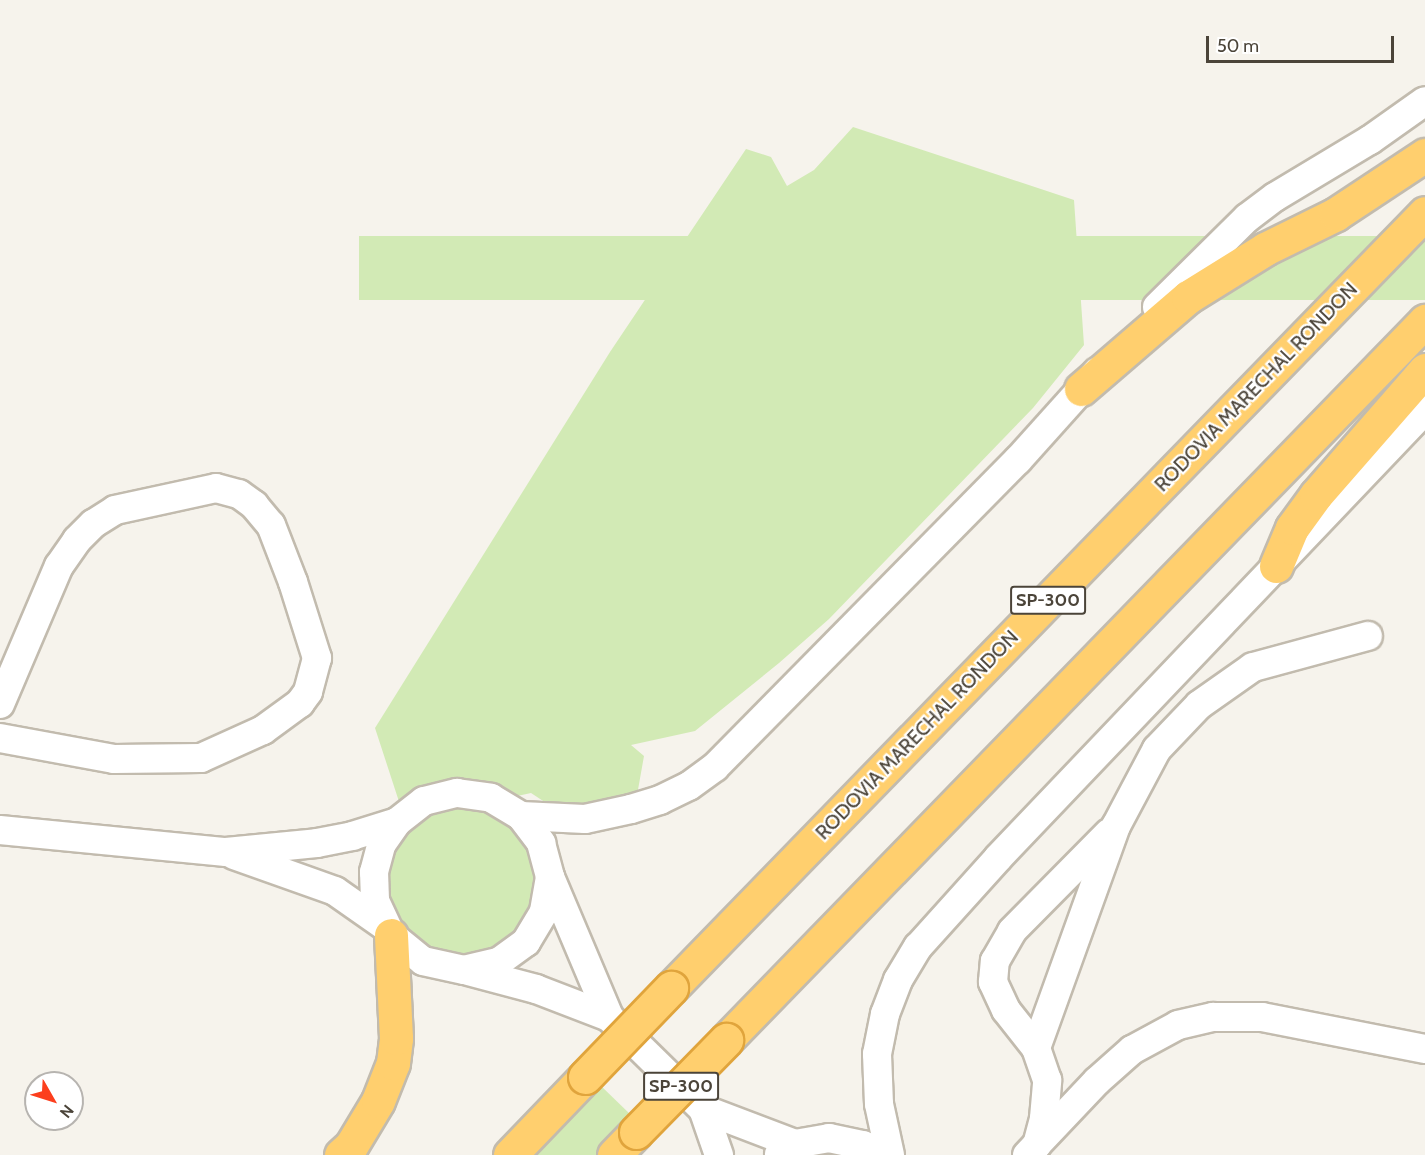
<!DOCTYPE html>
<style>
body{margin:0}
#map{position:relative;width:1425px;height:1155px;overflow:hidden;background:#f6f3ec;font-family:Cabin,sans-serif}
div>[style]{position:absolute}
.green>*{inset:0;background:#d2eab5;transform-origin:0 0}
.roads{filter:drop-shadow(2px 0 #c2bbae) drop-shadow(-2px 0 #c2bbae) drop-shadow(0 2px #c2bbae) drop-shadow(0 -2px #c2bbae)}
.minor>*{height:28px;margin:-14px;padding:0 14px;transform-origin:14px;border-radius:14px;background:#fff}
.highway>*{height:33px;margin:-16.5px;padding:0 16.5px;transform-origin:16.5px;border-radius:16.5px;background:#ffcf6e}
.bridges{filter:drop-shadow(2px 0 #e0a43c) drop-shadow(-2px 0 #e0a43c) drop-shadow(0 2px #e0a43c) drop-shadow(0 -2px #e0a43c)}
.highway-bridge>*{height:33px;margin:-16.5px;padding:0 16.5px;transform-origin:16.5px;border-radius:16.5px;background:#ffcf6e}
span{translate:-50% -50%;white-space:nowrap;text-align:center;line-height:1.15;-webkit-text-stroke:4.5px #fff;paint-order:stroke}
.shield-label span{padding:2px 4px;background:#fff;border:2px solid;border-radius:4px;-webkit-text-stroke-width:0}
.shield-label{font-size:18px;color:#4b4439;font-weight:700}
.street-label{font-size:20px;color:#4b4439}
.north{position:absolute;left:24px;top:1071px;width:60px;height:60px;box-sizing:border-box;background:#fff;border:2px solid #b7b4b0;border-radius:50%;rotate:129deg;font-size:16px;font-weight:700;line-height:24px;text-align:center;color:#4b4439}
.north::after{content:'';display:block;margin:auto;width:21px;height:27px;background:#fc3f1d;clip-path:polygon(50% 0,100% 100%,50% 72%,0 100%)}
.scale{position:absolute;left:1206px;top:36px;width:188px;height:27px;box-sizing:border-box;border:3px solid #4b4439;border-top:0;padding-left:8px;font-size:18px;line-height:21px;white-space:nowrap;color:#4b4439;-webkit-text-stroke:4px #fff;paint-order:stroke}
</style>
<div id="map">
<div class="green">
<div style="clip-path:polygon(853px 127px,1074px 200px,1084px 345px,1033px 408px,829px 619px,779px 663px,695px 731px,631px 745px,644px 756px,636px 801px,569px 818px,531px 793px,471px 806px,489px 809px,515px 825px,532px 849px,539px 879px,534px 909px,494px 952px,465px 959px,435px 955px,409px 939px,392px 915px,385px 885px,390px 855px,405px 820px,375px 728px,610px 352px,746px 149px,771px 157px,787px 186px,814px 170px)"></div>
<div style="left:1425px;top:236px;width:64px;height:1066px;rotate:90deg"></div>
<div style="clip-path:polygon(600px 1085px,633px 1117px,596px 1155px,532px 1155px)"></div>
</div>
<div class="roads">
<div class="minor">
<div style="left:1157px;top:307px;width:127px;rotate:-44.7deg"></div>
<div style="left:1247px;top:218px;width:35px;rotate:-37deg"></div>
<div style="left:1275px;top:197px;width:111px;rotate:-31deg"></div>
<div style="left:1370px;top:140px;width:67px;rotate:-35.3deg"></div>
<div style="left:0;top:704px;width:150px;rotate:-66.9deg"></div>
<div style="left:59px;top:566px;width:32px;rotate:-55deg"></div>
<div style="left:77px;top:540px;width:23px;rotate:-45deg"></div>
<div style="left:93px;top:524px;width:26px;rotate:-32deg"></div>
<div style="left:115px;top:510px;width:103px;rotate:-12.3deg"></div>
<div style="left:216px;top:488px;width:24px;rotate:15deg"></div>
<div style="left:239px;top:494px;width:19px;rotate:36deg"></div>
<div style="left:254px;top:505px;width:26px;rotate:50deg"></div>
<div style="left:271px;top:525px;width:61px;rotate:68.9deg"></div>
<div style="left:293px;top:582px;width:80px;rotate:72.5deg"></div>
<div style="left:317px;top:658px;width:35px;rotate:105deg"></div>
<div style="left:308px;top:692px;width:14px;rotate:126deg"></div>
<div style="left:300px;top:703px;width:46px;rotate:143.9deg"></div>
<div style="left:263px;top:730px;width:68px;rotate:155.7deg"></div>
<div style="left:201px;top:758px;width:87px;rotate:179.3deg"></div>
<div style="left:114px;top:759px;width:116px;rotate:-169.6deg"></div>
<div style="left:521px;top:816px;width:64px;rotate:2.7deg"></div>
<div style="left:585px;top:819px;width:47px;rotate:-12.3deg"></div>
<div style="left:631px;top:809px;width:30px;rotate:-17deg"></div>
<div style="left:660px;top:800px;width:32px;rotate:-26deg"></div>
<div style="left:689px;top:786px;width:32px;rotate:-36deg"></div>
<div style="left:715px;top:767px;width:431px;rotate:-45.4deg"></div>
<div style="left:1018px;top:460px;width:118px;rotate:-48.1deg"></div>
<div style="left:0;top:830px;width:227px;rotate:5.6deg"></div>
<div style="left:226px;top:852px;width:91px;rotate:-5.6deg"></div>
<div style="left:317px;top:843px;width:36px;rotate:-11deg"></div>
<div style="left:352px;top:836px;width:47px;rotate:-17.3deg"></div>
<div style="left:234px;top:855px;width:107px;rotate:19.6deg"></div>
<div style="left:335px;top:891px;width:61px;rotate:35deg"></div>
<div style="left:550px;top:877px;width:36px;rotate:100deg"></div>
<div style="left:544px;top:912px;width:35px;rotate:121deg"></div>
<div style="left:526px;top:942px;width:34px;rotate:144deg"></div>
<div style="left:498px;top:962px;width:35px;rotate:167deg"></div>
<div style="left:464px;top:970px;width:42px;rotate:-167.6deg"></div>
<div style="left:423px;top:961px;width:41px;rotate:-140.9deg"></div>
<div style="left:391px;top:935px;width:38px;rotate:-115deg"></div>
<div style="left:375px;top:900px;width:28px;rotate:-92deg"></div>
<div style="left:374px;top:872px;width:28px;rotate:-75deg"></div>
<div style="left:381px;top:845px;width:28px;rotate:-55deg"></div>
<div style="left:397px;top:822px;width:34px;rotate:-38deg"></div>
<div style="left:424px;top:801px;width:34px;rotate:-14deg"></div>
<div style="left:457px;top:793px;width:34px;rotate:8deg"></div>
<div style="left:491px;top:798px;width:35px;rotate:31deg"></div>
<div style="left:521px;top:816px;width:34px;rotate:53deg"></div>
<div style="left:541px;top:843px;width:35px;rotate:75deg"></div>
<div style="left:550px;top:877px;width:152px;rotate:67.1deg"></div>
<div style="left:468px;top:971px;width:70px;rotate:14.8deg"></div>
<div style="left:536px;top:989px;width:78px;rotate:21deg"></div>
<div style="left:609px;top:1017px;width:132px;rotate:44.4deg"></div>
<div style="left:703px;top:1109px;width:98px;rotate:20.8deg"></div>
<div style="left:1036px;top:1048px;width:236px;rotate:-70.2deg"></div>
<div style="left:1116px;top:826px;width:87px;rotate:-62deg"></div>
<div style="left:1157px;top:749px;width:61px;rotate:-46.3deg"></div>
<div style="left:1199px;top:705px;width:66px;rotate:-35.1deg"></div>
<div style="left:1253px;top:667px;width:119px;rotate:-15.1deg"></div>
<div style="left:703px;top:1109px;width:49px;rotate:70.8deg"></div>
<div style="left:1037px;top:1145px;width:28px;rotate:-75deg"></div>
<div style="left:1044px;top:1118px;width:38px;rotate:-85deg"></div>
<div style="left:1047px;top:1080px;width:34px;rotate:-109deg"></div>
<div style="left:1036px;top:1048px;width:48px;rotate:-128.3deg"></div>
<div style="left:1006px;top:1010px;width:31px;rotate:-115deg"></div>
<div style="left:993px;top:982px;width:21px;rotate:-85deg"></div>
<div style="left:995px;top:961px;width:34px;rotate:-60deg"></div>
<div style="left:1012px;top:931px;width:138px;rotate:-45.3deg"></div>
<div style="left:779px;top:1154px;width:19px;rotate:-32deg"></div>
<div style="left:795px;top:1144px;width:35px;rotate:-10deg"></div>
<div style="left:829px;top:1138px;width:35px;rotate:12deg"></div>
<div style="left:863px;top:1145px;width:17px;rotate:36deg"></div>
<div style="left:890px;top:1155px;width:52px;rotate:-102.2deg"></div>
<div style="left:879px;top:1104px;width:50px;rotate:-92.3deg"></div>
<div style="left:877px;top:1054px;width:41px;rotate:-78.7deg"></div>
<div style="left:885px;top:1014px;width:36px;rotate:-69deg"></div>
<div style="left:898px;top:980px;width:39px;rotate:-59deg"></div>
<div style="left:918px;top:947px;width:120px;rotate:-48deg"></div>
<div style="left:998px;top:858px;width:619px;rotate:-46.37deg"></div>
<div style="left:1027px;top:1155px;width:102px;rotate:-46.6deg"></div>
<div style="left:1097px;top:1081px;width:47px;rotate:-41.5deg"></div>
<div style="left:1132px;top:1050px;width:52px;rotate:-28.5deg"></div>
<div style="left:1178px;top:1025px;width:36px;rotate:-13deg"></div>
<div style="left:1213px;top:1017px;width:49px"></div>
<div style="left:1262px;top:1017px;width:166px;rotate:11.1deg"></div>
</div>
<div class="highway">
<div style="left:1081px;top:389px;width:141px;rotate:-40.7deg"></div>
<div style="left:1188px;top:297px;width:91px;rotate:-31.9deg"></div>
<div style="left:1265px;top:249px;width:79px;rotate:-26.2deg"></div>
<div style="left:1336px;top:214px;width:107px;rotate:-33.5deg"></div>
<div style="left:1276px;top:566px;width:41px;rotate:-67.2deg"></div>
<div style="left:1292px;top:528px;width:41px;rotate:-54deg"></div>
<div style="left:1316px;top:495px;width:166px;rotate:-48.9deg"></div>
<div style="left:671px;top:988px;width:1081px;rotate:-45.79deg"></div>
<div style="left:726px;top:1040px;width:1003px;rotate:-45.81deg"></div>
<div style="left:341px;top:1155px;width:13px;rotate:-42deg"></div>
<div style="left:351px;top:1146px;width:52px;rotate:-59deg"></div>
<div style="left:378px;top:1101px;width:41px;rotate:-68.5deg"></div>
<div style="left:393px;top:1063px;width:25px;rotate:-83deg"></div>
<div style="left:396px;top:1038px;width:103px;rotate:-92.8deg"></div>
<div style="left:510px;top:1155px;width:108px;rotate:-46.1deg"></div>
<div style="left:614px;top:1155px;width:32px;rotate:-46deg"></div>
</div>
</div>
<div class="bridges">
<div class="highway-bridge">
<div style="left:585px;top:1077px;width:124px;rotate:-46deg"></div>
<div style="left:636px;top:1132px;width:129px;rotate:-45.6deg"></div>
</div>
</div>
<div class="shield-label">
<span style="left:1048px;top:600px">SP-300</span>
<span style="left:681px;top:1086px">SP-300</span>
</div>
<div class="street-label">
<span style="left:1256px;top:387px;rotate:-46deg">RODOVIA MARECHAL RONDON</span>
<span style="left:917px;top:735px;rotate:-46deg">RODOVIA MARECHAL RONDON</span>
</div>
<div class="north">N</div>
<div class="scale">50 m</div>
</div>
